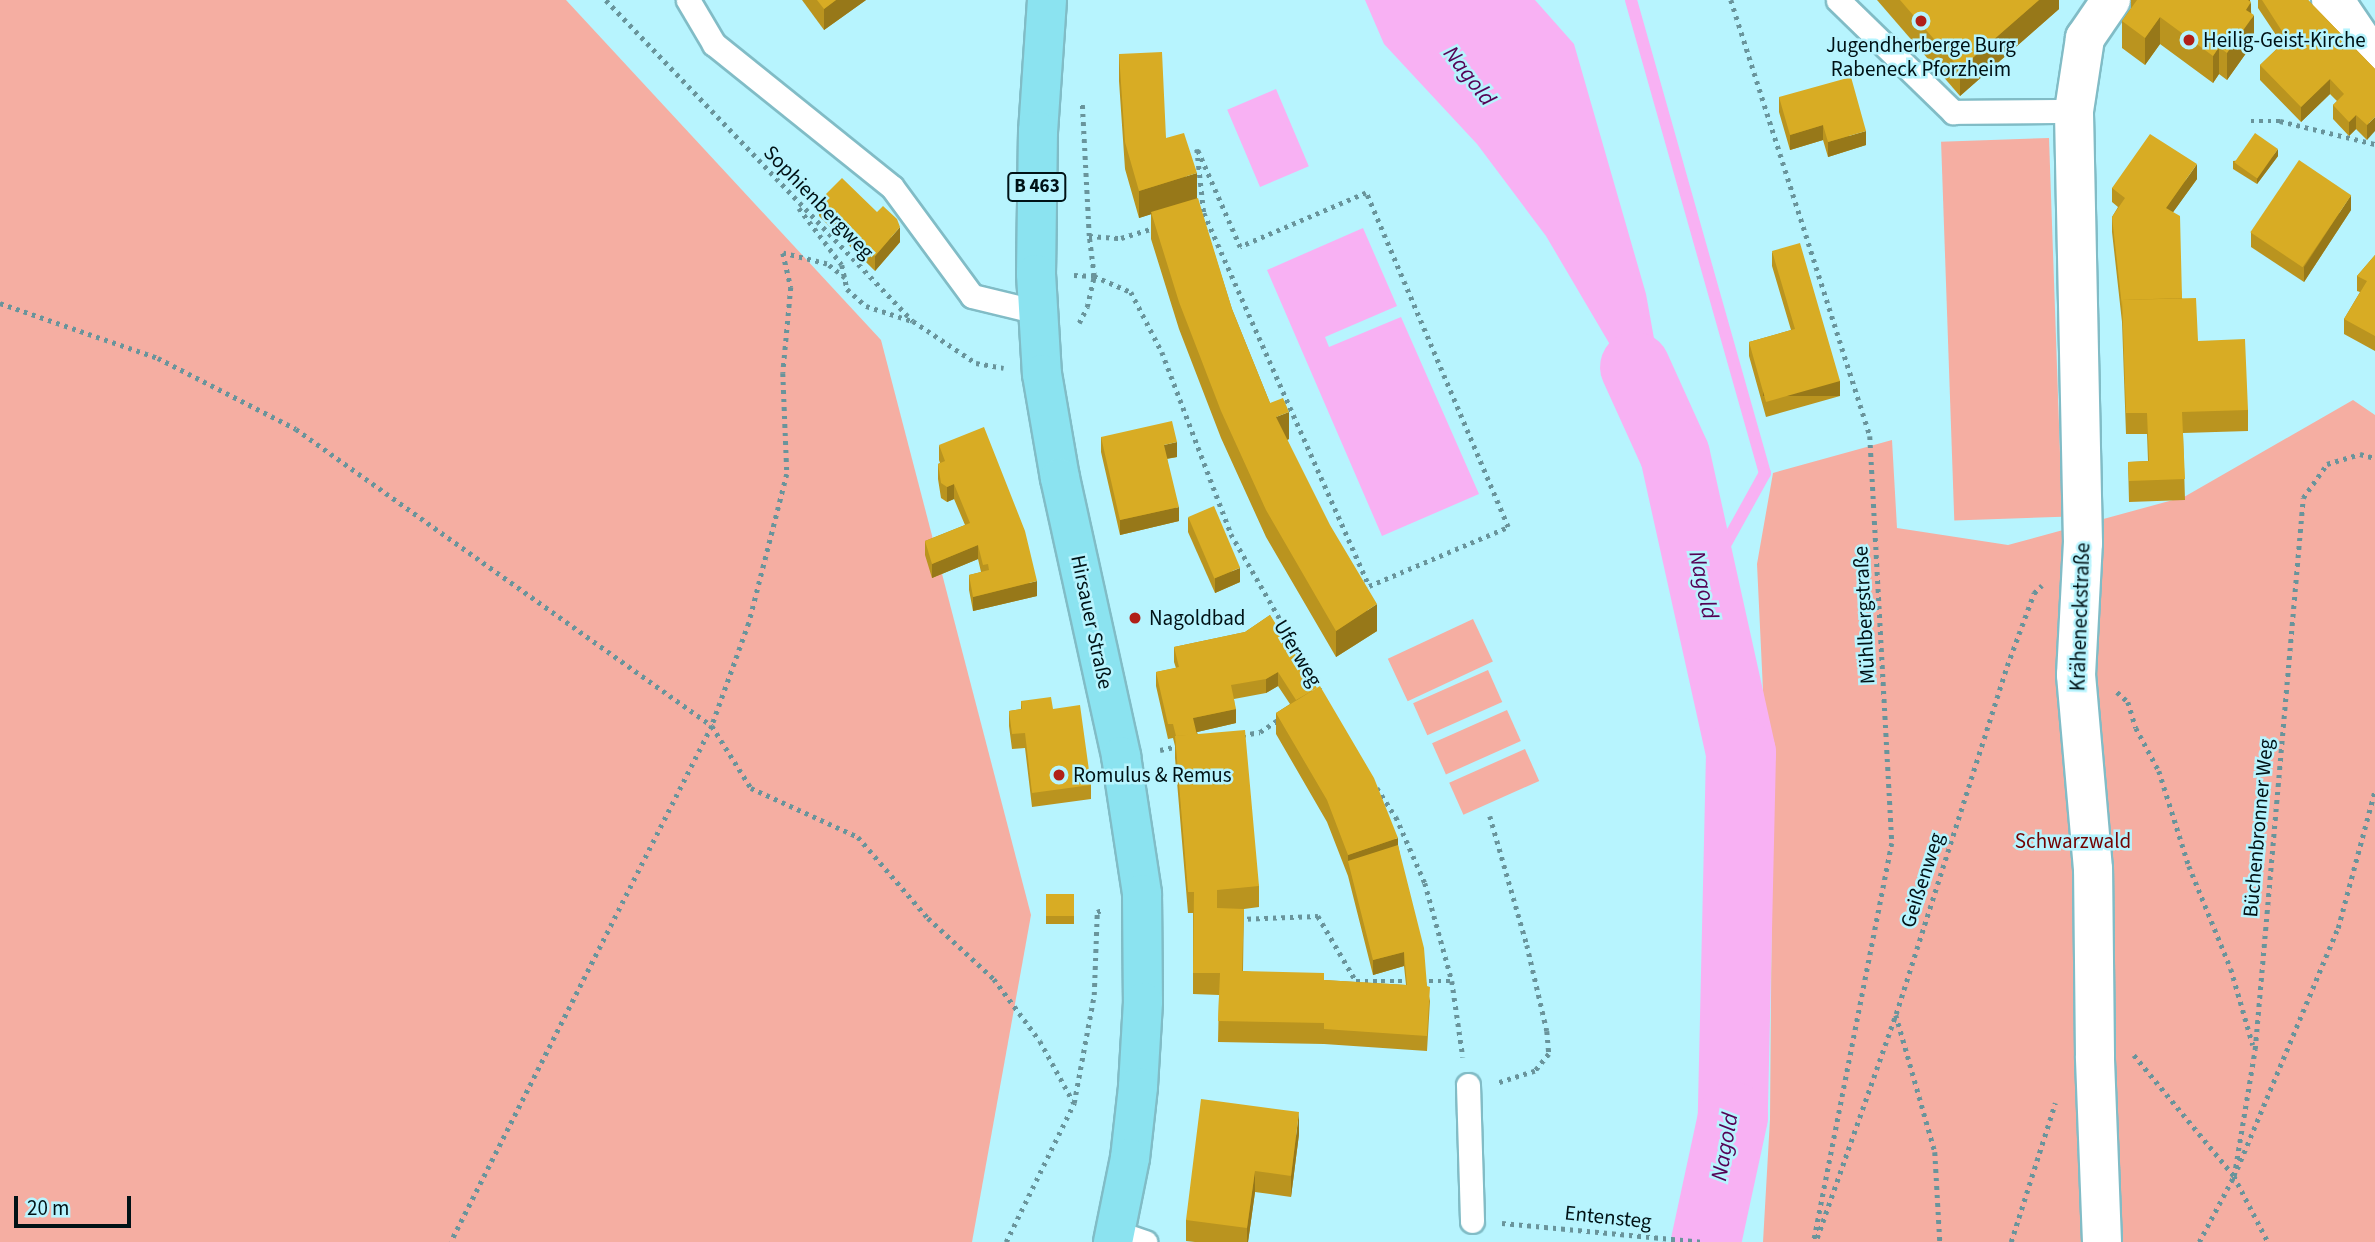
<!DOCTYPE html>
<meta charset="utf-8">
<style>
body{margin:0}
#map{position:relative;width:2375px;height:1242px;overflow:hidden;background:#b7f4fe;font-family:"Source Sans 3",sans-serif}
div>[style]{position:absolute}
.green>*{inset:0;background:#f5aea2;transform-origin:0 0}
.water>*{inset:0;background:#f8b1f3;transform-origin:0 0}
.stream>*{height:12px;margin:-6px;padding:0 6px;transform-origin:6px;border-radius:6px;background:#f8b1f3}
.river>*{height:70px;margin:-35px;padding:0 35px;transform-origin:35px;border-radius:35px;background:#f8b1f3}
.path>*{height:4.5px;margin-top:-2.25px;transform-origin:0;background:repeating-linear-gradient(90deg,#69949b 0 3.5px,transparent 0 8.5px)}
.roads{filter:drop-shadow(2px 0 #81bcc6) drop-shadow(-2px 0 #81bcc6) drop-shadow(0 2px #81bcc6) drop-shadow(0 -2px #81bcc6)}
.lane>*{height:23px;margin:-11.5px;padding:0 11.5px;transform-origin:11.5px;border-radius:11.5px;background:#fff}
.street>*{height:38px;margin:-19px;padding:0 19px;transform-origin:19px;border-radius:19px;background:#fff}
.primary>*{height:38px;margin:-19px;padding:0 19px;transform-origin:19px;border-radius:19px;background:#8be3f0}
.wall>*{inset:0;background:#ba941f;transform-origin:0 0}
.shaded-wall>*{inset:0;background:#977819;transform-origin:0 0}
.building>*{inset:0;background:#d8ac24;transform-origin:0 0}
.dots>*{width:19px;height:19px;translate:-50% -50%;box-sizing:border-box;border:4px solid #b7f4fe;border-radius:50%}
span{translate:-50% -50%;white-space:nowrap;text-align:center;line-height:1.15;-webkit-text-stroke:5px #b7f4fe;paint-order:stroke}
.shield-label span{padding:2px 5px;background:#b7f4fe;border:2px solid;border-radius:5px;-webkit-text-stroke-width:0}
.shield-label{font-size:19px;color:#001216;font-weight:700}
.poi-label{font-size:21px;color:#001216}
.left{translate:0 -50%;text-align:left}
.street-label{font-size:21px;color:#001216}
.park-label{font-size:21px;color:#740302}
.water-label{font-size:23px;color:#550254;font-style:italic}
.scale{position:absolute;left:14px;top:1196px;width:117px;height:32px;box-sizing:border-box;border:4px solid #001216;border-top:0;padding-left:9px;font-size:21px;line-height:24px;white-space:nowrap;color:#001216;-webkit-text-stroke:5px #b7f4fe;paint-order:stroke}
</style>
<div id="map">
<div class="green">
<div style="clip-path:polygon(0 0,566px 0,881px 340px,1031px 915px,972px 1242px,0 1242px)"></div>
<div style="left:2049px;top:138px;width:379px;height:108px;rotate:88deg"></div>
<div style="clip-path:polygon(2353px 400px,2375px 415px,2375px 1242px,1763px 1242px,1770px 1119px,1772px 880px,1757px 564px,1773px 473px,1892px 440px,1897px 528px,2008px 545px,2184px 497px)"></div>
<div style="left:1473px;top:619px;width:47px;height:94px;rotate:65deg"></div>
<div style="left:1488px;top:670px;width:35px;height:82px;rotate:66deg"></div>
<div style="left:1507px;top:710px;width:34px;height:82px;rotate:66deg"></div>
<div style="left:1525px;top:749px;width:35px;height:83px;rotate:66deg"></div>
</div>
<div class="water">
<div style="clip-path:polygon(1365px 0,1535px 0,1574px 44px,1646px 294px,1675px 455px,1546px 236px,1477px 144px,1384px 44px)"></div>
<div style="left:1276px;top:89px;width:84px;height:53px;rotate:67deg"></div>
<div style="clip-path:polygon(1363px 228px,1397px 306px,1325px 337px,1329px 347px,1401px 317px,1479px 494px,1382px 536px,1267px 270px)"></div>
</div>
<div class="stream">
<div style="left:1631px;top:0;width:492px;rotate:74.2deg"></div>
<div style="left:1765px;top:473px;width:128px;rotate:119deg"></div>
</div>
<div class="river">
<div style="left:1635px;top:367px;width:97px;rotate:65.6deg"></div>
<div style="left:1675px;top:455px;width:305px;rotate:77.5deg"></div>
<div style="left:1741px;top:753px;width:364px;rotate:91.3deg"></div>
<div style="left:1733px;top:1117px;width:128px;rotate:102.2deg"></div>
</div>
<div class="path">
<div style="left:606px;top:0;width:444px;rotate:46.3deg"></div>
<div style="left:913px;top:321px;width:76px;rotate:33.7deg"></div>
<div style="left:976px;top:363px;width:28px;rotate:10deg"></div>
<div style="left:1731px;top:0;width:458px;rotate:72.3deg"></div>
<div style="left:1870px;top:436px;width:408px;rotate:86.9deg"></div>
<div style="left:1892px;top:843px;width:407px;rotate:101.1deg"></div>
<div style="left:2251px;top:121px;width:29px"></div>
<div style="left:2280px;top:121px;width:98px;rotate:13.6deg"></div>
<div style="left:799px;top:208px;width:71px;rotate:53deg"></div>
<div style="left:842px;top:265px;width:25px;rotate:78deg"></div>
<div style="left:847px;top:289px;width:25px;rotate:42deg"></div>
<div style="left:866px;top:306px;width:48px;rotate:18.1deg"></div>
<div style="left:1198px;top:215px;width:6px;rotate:-18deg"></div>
<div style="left:1204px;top:213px;width:408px;rotate:66.1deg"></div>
<div style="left:1369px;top:586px;width:151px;rotate:-23deg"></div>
<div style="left:1508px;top:527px;width:363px;rotate:-113deg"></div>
<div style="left:1366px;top:193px;width:137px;rotate:156.8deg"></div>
<div style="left:1240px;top:247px;width:107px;rotate:-113.7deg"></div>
<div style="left:1197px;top:149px;width:64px;rotate:83.8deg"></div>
<div style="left:1089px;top:236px;width:32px;rotate:4deg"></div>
<div style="left:1121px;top:238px;width:37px;rotate:-17deg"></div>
<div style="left:1074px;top:275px;width:20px;rotate:3deg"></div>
<div style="left:1094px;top:276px;width:40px;rotate:23.4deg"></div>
<div style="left:1131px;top:292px;width:68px;rotate:62.7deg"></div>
<div style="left:1162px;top:352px;width:195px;rotate:69.2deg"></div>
<div style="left:1231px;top:534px;width:179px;rotate:60.1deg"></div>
<div style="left:845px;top:278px;width:23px;rotate:-142deg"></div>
<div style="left:827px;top:264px;width:45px;rotate:-166deg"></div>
<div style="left:783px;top:253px;width:35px;rotate:77deg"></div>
<div style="left:791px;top:287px;width:86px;rotate:95.3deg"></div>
<div style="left:783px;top:373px;width:101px;rotate:87.7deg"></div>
<div style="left:787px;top:474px;width:154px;rotate:104.3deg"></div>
<div style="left:749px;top:623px;width:109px;rotate:109.8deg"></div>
<div style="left:712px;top:726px;width:73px;rotate:57.8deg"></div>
<div style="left:751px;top:788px;width:118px;rotate:24.6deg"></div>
<div style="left:858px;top:837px;width:107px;rotate:49.2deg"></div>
<div style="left:928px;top:918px;width:90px;rotate:42.7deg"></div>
<div style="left:994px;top:979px;width:77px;rotate:53.4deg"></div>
<div style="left:1040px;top:1041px;width:71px;rotate:61.3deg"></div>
<div style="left:0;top:303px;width:167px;rotate:19.2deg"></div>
<div style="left:158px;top:358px;width:155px;rotate:27.2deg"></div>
<div style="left:296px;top:429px;width:511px;rotate:35.52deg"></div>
<div style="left:712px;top:726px;width:578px;rotate:116.83deg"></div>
<div style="left:1079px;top:323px;width:18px;rotate:-63deg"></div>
<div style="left:1087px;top:307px;width:32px;rotate:-77deg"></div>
<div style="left:1094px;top:276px;width:40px;rotate:-97.1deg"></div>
<div style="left:1089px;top:236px;width:133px;rotate:-93deg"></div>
<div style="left:2117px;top:692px;width:15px;rotate:42deg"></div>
<div style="left:2128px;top:702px;width:27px;rotate:73deg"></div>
<div style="left:2136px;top:728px;width:49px;rotate:61.9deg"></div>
<div style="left:2159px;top:771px;width:100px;rotate:72.5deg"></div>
<div style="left:2189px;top:866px;width:111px;rotate:67.8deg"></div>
<div style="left:2231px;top:969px;width:79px;rotate:73.9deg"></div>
<div style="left:1242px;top:735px;width:18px;rotate:-9deg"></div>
<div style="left:1260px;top:732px;width:23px;rotate:-34deg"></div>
<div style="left:1160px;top:750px;width:19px;rotate:-12deg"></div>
<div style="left:1377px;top:788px;width:35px;rotate:57deg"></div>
<div style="left:1396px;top:817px;width:72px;rotate:66.3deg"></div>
<div style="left:1425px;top:883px;width:102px;rotate:74.6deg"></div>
<div style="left:1452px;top:981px;width:77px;rotate:81.8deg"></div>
<div style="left:1490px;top:816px;width:134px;rotate:74deg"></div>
<div style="left:1527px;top:945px;width:88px;rotate:76.9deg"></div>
<div style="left:1547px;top:1031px;width:23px;rotate:85deg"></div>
<div style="left:1549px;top:1054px;width:22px;rotate:129deg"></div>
<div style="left:1535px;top:1071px;width:40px;rotate:162deg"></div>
<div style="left:1239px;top:919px;width:79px;rotate:-2.2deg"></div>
<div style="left:1318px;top:916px;width:75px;rotate:59.7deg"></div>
<div style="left:1356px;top:981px;width:53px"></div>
<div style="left:1421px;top:981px;width:31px"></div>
<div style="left:1896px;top:1015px;width:142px;rotate:74.1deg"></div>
<div style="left:1935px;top:1152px;width:90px;rotate:86.8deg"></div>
<div style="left:2134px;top:1055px;width:157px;rotate:50.4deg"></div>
<div style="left:2234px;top:1176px;width:74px;rotate:62.7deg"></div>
<div style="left:2237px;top:1169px;width:261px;rotate:-67.3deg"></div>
<div style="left:2338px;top:928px;width:143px;rotate:-75deg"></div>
<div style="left:1502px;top:1223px;width:203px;rotate:5.4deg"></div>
<div style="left:1817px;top:1238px;width:238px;rotate:-70.6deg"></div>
<div style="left:1896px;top:1014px;width:365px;rotate:-72.3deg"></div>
<div style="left:2007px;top:666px;width:78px;rotate:-69.7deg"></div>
<div style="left:2034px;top:593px;width:11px;rotate:-45deg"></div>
<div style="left:1006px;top:1242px;width:155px;rotate:-63.9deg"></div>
<div style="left:1074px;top:1103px;width:110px;rotate:-79.5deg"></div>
<div style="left:1094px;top:995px;width:83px;rotate:-87.9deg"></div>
<div style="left:1097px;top:912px;width:8px;rotate:-23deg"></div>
<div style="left:2011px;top:1242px;width:146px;rotate:-72.4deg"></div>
<div style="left:2199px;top:1242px;width:75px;rotate:-62.1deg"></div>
<div style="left:2234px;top:1176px;width:129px;rotate:-80.6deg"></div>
<div style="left:2255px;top:1049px;width:553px;rotate:-85.02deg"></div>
<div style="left:2303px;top:498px;width:42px;rotate:-54.8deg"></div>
<div style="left:2327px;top:464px;width:34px;rotate:-17deg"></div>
<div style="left:2360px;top:454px;width:16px;rotate:15deg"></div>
</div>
<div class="roads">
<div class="lane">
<div style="left:688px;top:0;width:51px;rotate:59.4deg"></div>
<div style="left:714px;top:44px;width:228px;rotate:38.8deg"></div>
<div style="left:892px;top:187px;width:135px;rotate:53.7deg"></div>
<div style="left:972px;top:296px;width:68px;rotate:13.6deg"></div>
<div style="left:1838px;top:0;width:161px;rotate:44.2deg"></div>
<div style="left:1953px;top:112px;width:121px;rotate:-0.5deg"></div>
<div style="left:1468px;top:1085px;width:136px;rotate:88.3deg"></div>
<div style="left:1116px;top:1232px;width:31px;rotate:19deg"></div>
</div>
<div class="street">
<div style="left:2331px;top:0;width:14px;rotate:45deg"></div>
<div style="left:2341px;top:10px;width:60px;rotate:55.8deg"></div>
<div style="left:2102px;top:1242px;width:186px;rotate:-92.2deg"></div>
<div style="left:2095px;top:1056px;width:187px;rotate:-90.6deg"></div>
<div style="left:2093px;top:869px;width:195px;rotate:-95deg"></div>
<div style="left:2076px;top:675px;width:132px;rotate:-87deg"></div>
<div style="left:2083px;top:543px;width:432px;rotate:-91.2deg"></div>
<div style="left:2074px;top:111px;width:74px;rotate:-81.4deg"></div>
<div style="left:2085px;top:38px;width:46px;rotate:-55.6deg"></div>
</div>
<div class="primary">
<div style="left:1047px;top:0;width:131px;rotate:93.9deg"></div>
<div style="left:1038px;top:131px;width:143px;rotate:90.8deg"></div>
<div style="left:1036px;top:274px;width:100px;rotate:86.6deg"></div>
<div style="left:1042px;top:374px;width:106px;rotate:80.2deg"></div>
<div style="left:1060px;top:478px;width:285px;rotate:77.6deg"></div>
<div style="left:1121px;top:756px;width:140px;rotate:81.3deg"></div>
<div style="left:1142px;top:894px;width:108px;rotate:89.5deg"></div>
<div style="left:1143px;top:1002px;width:85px;rotate:93.4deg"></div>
<div style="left:1138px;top:1087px;width:71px;rotate:96.4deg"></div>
<div style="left:1130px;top:1158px;width:86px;rotate:101.4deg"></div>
</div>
</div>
<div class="wall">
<div style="clip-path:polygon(802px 0,866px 0,824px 30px)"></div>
<div style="clip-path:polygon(1877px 0,2059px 0,2059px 9px,1960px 96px)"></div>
<div style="clip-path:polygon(2131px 0,2250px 0,2254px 42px,2227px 80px,2219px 74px,2213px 83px,2160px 44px,2145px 65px,2122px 48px,2122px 21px,2131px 8px)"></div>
<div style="clip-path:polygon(2258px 0,2308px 0,2375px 69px,2367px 140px,2356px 129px,2349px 136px,2333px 119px,2333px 105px,2337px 101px,2330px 94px,2301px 122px,2260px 80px,2260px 65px,2282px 44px,2258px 8px)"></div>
<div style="clip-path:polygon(1119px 54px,1166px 138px,1197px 198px,1232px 309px,1270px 403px,1289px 439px,1287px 440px,1377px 631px,1336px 657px,1266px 537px,1221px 438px,1179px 329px,1151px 239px,1151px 214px,1139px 218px,1125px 169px,1119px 81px)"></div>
<div style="clip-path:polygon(1779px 97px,1866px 145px,1828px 157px,1823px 140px,1790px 150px,1779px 112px)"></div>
<div style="clip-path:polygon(2278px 156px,2257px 184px,2233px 169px,2233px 161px)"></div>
<div style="clip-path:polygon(2197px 179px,2173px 212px,2182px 298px,2198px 341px,2248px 410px,2248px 431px,2183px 433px,2185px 500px,2129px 502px,2128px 462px,2148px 461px,2147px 434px,2126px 434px,2122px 322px,2112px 232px,2112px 217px,2118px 207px,2112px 202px,2112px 188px)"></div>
<div style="clip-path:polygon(819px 201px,900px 242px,875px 271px,819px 216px)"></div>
<div style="clip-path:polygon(2351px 210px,2304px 282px,2251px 247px,2251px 232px)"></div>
<div style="clip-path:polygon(1772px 251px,1840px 396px,1766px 417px,1749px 356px,1749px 342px,1791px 330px,1772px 266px)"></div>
<div style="clip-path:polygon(2375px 255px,2375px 351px,2344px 334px,2344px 319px,2360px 292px,2357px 291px,2357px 276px)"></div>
<div style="clip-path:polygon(1101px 437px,1177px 457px,1167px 459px,1179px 521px,1120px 535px,1101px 452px)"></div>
<div style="clip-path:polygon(939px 445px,1037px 596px,973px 611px,969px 590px,969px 575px,981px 572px,978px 559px,932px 578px,925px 555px,925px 541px,965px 525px,954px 499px,947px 502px,941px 498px,938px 479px,938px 464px,940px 463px,939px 460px)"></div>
<div style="clip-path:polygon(1188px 517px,1240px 582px,1215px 593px,1188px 532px)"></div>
<div style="clip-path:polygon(evenodd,1270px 615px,1398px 845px,1430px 1001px,1427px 1051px,1324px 1044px,1218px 1042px,1219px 995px,1193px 994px,1193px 913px,1188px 913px,1175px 758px,1175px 746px,1173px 738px,1168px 739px,1156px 686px,1156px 672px,1176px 668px,1174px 662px,1174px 647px,1245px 632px,1270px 615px,1278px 686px,1290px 704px,1276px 713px,1276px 734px,1327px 822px,1348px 876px,1373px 975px,1404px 966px,1406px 985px,1324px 980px,1243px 971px,1244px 909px,1259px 907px,1259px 886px,1197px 732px,1236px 723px,1234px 699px,1266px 693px,1278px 686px)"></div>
<div style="clip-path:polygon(1021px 701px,1053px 709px,1091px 785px,1091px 799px,1032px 807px,1025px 748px,1012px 749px,1009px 726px,1009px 711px,1021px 709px)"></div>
<div style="left:1046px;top:894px;width:28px;height:30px"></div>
<div style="clip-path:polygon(1299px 1134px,1291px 1197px,1255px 1192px,1248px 1242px,1195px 1242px,1186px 1241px,1186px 1220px)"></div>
</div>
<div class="shaded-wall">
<div style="clip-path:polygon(836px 0,866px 0,824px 30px,824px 9px)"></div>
<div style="clip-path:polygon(2039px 0,2059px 0,2059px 9px,1960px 96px,1960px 69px)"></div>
<div style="clip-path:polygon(2244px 0,2250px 0,2250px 4px,2251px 2px,2251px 19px,2254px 15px,2254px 42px,2227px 80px,2227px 53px)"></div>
<div style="clip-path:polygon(2160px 17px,2160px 44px,2145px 65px,2145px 38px)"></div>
<div style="clip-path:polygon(2219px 47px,2219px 74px,2213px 83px,2213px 56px)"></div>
<div style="clip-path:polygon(2330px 79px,2330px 94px,2301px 122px,2301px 107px)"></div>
<div style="clip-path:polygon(2356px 115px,2356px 129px,2349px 136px,2349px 122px)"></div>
<div style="clip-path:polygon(2375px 117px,2375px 131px,2367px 140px,2367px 125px)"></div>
<div style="clip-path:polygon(1823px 125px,1823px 140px,1790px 150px,1790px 135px)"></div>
<div style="clip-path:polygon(1866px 131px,1866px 145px,1828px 157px,1828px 142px)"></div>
<div style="clip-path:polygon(2278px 149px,2278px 156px,2257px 184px,2257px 176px)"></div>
<div style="clip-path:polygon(2197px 164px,2197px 179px,2166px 222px,2166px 208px)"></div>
<div style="clip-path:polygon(1197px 173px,1197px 200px,1139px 218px,1139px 191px)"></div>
<div style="clip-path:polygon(2351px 195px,2351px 210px,2304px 282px,2304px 267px)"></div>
<div style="clip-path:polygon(900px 227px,900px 242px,875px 271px,875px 256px)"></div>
<div style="left:1840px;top:381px;width:15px;height:77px;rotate:90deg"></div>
<div style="clip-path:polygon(1289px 412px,1289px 439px,1276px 444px,1276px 417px)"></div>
<div style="clip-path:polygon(1177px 442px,1177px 457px,1164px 459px,1164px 445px)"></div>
<div style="clip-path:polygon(954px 484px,954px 499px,947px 502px,947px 487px)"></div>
<div style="clip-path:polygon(1179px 507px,1179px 521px,1120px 535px,1120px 520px)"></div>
<div style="clip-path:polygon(978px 545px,978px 559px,932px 578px,932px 564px)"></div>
<div style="clip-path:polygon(1240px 568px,1240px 582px,1215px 593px,1215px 578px)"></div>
<div style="clip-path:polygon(1037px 581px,1037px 596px,973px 611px,973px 597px)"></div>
<div style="clip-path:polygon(1377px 604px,1377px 631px,1336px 657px,1336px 631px)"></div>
<div style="clip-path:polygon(1278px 672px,1278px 686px,1266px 693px,1266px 679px)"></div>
<div style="clip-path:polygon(1236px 709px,1236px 723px,1193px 733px,1193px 718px)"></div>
<div style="clip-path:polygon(1398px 838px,1398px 859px,1348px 861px,1348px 855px)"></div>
<div style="clip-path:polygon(1404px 952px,1404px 966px,1373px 975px,1373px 960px)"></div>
<div style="clip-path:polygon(1299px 1112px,1299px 1134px,1291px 1197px,1291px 1176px)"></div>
<div style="clip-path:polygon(1255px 1171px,1255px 1192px,1248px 1242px,1247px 1242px,1247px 1228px)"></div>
</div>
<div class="building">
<div style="clip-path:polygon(817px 0,836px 0,824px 9px)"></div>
<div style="clip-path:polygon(1900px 0,2039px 0,1960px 69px)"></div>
<div style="clip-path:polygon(2137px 0,2248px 0,2251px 2px,2246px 10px,2254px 15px,2227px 53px,2219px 47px,2213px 56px,2160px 17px,2145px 38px,2122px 21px)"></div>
<div style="clip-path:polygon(2262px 0,2308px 0,2375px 69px,2375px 117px,2367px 125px,2356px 115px,2349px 122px,2333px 105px,2344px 94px,2330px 79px,2301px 107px,2260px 65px,2287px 39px)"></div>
<div style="clip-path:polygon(1162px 52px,1166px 138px,1184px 133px,1197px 173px,1139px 191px,1125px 142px,1119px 54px)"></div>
<div style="clip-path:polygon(1851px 77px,1866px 131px,1828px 142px,1823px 125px,1790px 135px,1779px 97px)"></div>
<div style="left:2255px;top:133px;width:28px;height:36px;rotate:35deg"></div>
<div style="clip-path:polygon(2150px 134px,2197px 164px,2166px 208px,2180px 216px,2182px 298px,2122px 300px,2122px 307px,2112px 217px,2125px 198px,2112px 188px)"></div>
<div style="left:2299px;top:160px;width:63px;height:87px;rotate:34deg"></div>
<div style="clip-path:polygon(842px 178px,877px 212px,883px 206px,897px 219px,900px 227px,875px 256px,819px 201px)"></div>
<div style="clip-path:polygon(1198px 198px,1232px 309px,1270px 403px,1283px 398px,1289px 412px,1276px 417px,1330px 525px,1377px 604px,1336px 631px,1266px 510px,1221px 411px,1179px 302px,1151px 212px)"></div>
<div style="clip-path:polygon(1800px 243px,1840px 381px,1766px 402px,1749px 342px,1795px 329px,1772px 251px)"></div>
<div style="clip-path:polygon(2375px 255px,2375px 336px,2344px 319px,2367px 281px,2357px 276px)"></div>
<div style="clip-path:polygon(2196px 298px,2198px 341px,2245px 339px,2248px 410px,2182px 412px,2185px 479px,2129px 481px,2128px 462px,2149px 461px,2147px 413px,2126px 413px,2122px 300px)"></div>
<div style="clip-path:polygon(1172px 421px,1177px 442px,1164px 445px,1179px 507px,1120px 520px,1101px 437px)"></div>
<div style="clip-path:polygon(984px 427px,1025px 531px,1037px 581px,973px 597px,969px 575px,989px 570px,988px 564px,983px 565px,978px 545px,932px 564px,925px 541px,970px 523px,954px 484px,947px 487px,941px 483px,938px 464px,945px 461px,939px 445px)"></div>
<div style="left:1214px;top:506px;width:67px;height:28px;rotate:67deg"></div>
<div style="clip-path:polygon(1270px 615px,1317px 688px,1296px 700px,1278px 672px,1266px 679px,1231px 685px,1236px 709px,1193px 718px,1197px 735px,1176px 736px,1173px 724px,1168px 724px,1156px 672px,1179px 667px,1174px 647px,1245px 632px)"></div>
<div style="clip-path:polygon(1320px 686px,1374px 778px,1398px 838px,1348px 855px,1327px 800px,1276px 713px)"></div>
<div style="clip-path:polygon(1051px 697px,1053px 709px,1080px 705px,1091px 785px,1032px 793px,1025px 733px,1012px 734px,1009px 711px,1022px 709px,1021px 701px)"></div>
<div style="clip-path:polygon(1245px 730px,1259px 886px,1217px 890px,1217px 908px,1244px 909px,1242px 971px,1324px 973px,1324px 1023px,1218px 1021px,1220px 973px,1193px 973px,1194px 892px,1188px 892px,1175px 736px)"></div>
<div style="clip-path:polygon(1398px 845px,1424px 948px,1427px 986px,1430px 987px,1427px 1036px,1324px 1029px,1324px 980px,1407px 985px,1404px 952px,1373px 960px,1348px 861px)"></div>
<div style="left:1046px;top:894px;width:28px;height:22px"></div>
<div style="clip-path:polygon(1201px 1099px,1299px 1112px,1291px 1176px,1255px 1171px,1247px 1228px,1186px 1220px)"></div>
</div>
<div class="dots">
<div style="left:1921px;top:21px;background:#b02018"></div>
<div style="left:2189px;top:40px;background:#b02018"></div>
<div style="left:1135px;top:618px;background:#b02018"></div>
<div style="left:1059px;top:775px;background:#b02018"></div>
</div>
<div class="shield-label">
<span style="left:1037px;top:187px">B 463</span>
</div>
<div class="poi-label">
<span class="left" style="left:2203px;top:40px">Heilig-Geist-Kirche</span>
<span style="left:1921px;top:57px">Jugendherberge Burg<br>Rabeneck Pforzheim</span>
<span class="left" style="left:1149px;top:618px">Nagoldbad</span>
<span class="left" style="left:1073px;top:775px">Romulus &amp; Remus</span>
</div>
<div class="street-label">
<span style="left:819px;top:202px;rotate:46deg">Sophienbergweg</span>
<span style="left:1864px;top:615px;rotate:-93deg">Mühlbergstraße</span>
<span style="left:2080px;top:617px;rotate:-88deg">Kräheneckstraße</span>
<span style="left:1092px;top:622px;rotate:78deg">Hirsauer Straße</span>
<span style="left:1298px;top:653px;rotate:59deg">Uferweg</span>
<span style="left:2258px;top:828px;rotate:-85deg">Büchenbronner Weg</span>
<span style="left:1922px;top:880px;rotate:-72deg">Geißenweg</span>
<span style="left:1608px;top:1217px;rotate:6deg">Entensteg</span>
</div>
<div class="park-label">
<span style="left:2073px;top:841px">Schwarzwald</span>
</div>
<div class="water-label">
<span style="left:1469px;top:76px;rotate:52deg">Nagold</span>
<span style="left:1703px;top:585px;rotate:78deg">Nagold</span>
<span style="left:1725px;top:1147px;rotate:-80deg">Nagold</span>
</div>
<div class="scale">20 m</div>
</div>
